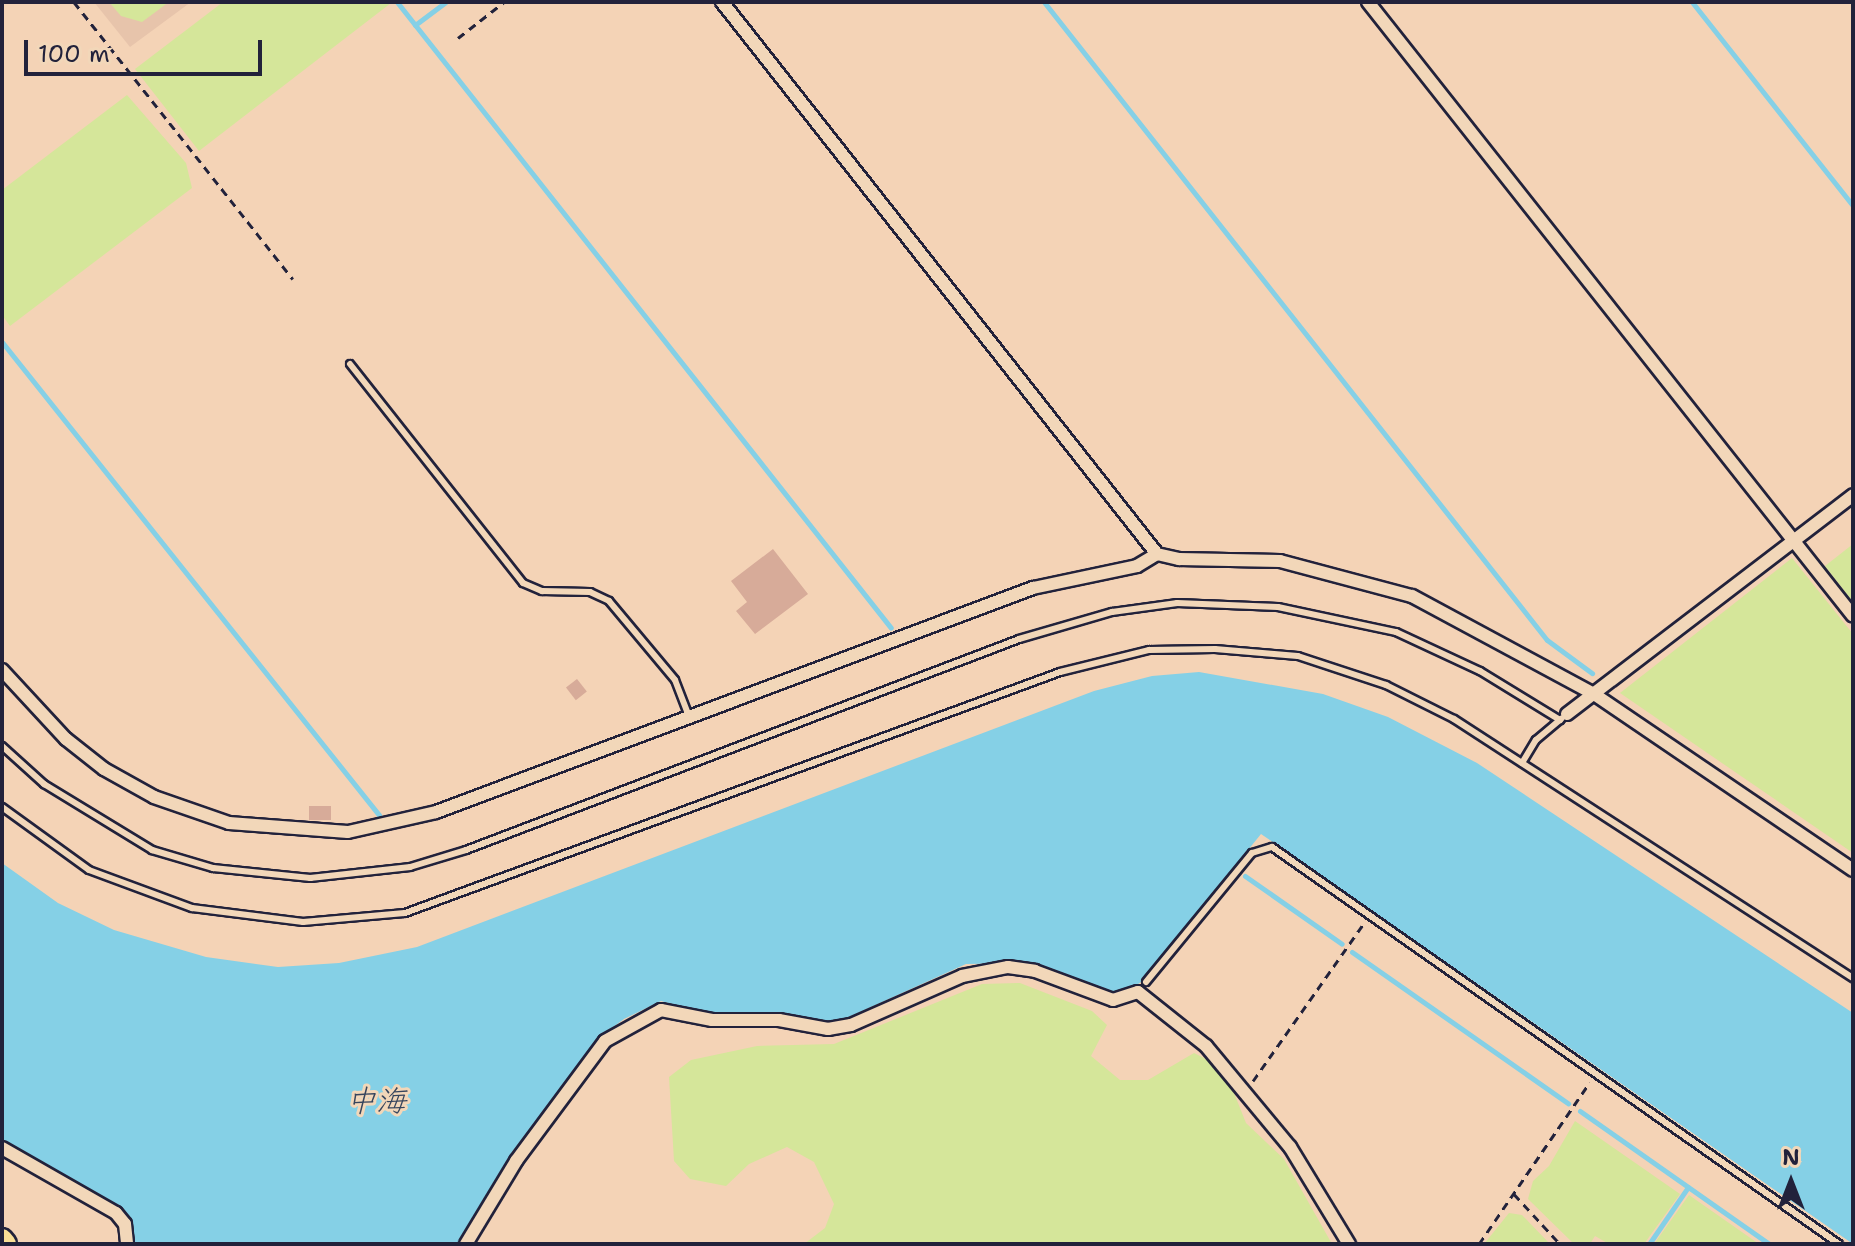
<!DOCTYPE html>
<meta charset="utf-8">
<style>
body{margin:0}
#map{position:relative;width:1855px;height:1246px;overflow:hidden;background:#f4d3b6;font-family:"Shantell Sans","Klee One",sans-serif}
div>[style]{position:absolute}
.built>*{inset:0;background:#e7c4ab}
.green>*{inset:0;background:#d5e69a}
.water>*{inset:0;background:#85d0e6}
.stream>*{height:5px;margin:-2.5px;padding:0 2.5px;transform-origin:2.5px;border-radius:2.5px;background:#85d0e6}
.building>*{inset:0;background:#d7ab99;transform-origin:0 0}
.path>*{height:3px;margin-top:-1.5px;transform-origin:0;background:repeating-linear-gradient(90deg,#22223b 0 8px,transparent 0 14px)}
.roads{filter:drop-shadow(2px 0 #22223b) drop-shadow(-2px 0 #22223b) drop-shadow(0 2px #22223b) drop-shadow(0 -2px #22223b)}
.service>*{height:6px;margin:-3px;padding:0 3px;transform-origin:3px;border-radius:3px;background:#f2d7b9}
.minor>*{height:12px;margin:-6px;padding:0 6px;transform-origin:6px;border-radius:6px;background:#f2d7b9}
.trunk>*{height:20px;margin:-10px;padding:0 10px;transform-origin:10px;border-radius:10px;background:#fadf96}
span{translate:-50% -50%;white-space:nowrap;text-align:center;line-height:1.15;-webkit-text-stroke:6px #f2d7b9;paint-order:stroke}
.water-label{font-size:30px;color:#36455d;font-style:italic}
.frame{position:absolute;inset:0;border:4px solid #22223b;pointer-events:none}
.north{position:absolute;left:1751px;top:1142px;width:80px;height:80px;-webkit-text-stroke:6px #f2d7b9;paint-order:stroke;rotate:0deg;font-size:22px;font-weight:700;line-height:32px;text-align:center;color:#22223b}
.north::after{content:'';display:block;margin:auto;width:28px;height:36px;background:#22223b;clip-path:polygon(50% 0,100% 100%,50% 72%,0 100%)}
.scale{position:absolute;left:24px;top:40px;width:238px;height:36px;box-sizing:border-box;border:4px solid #22223b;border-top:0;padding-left:10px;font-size:24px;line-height:28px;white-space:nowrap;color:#22223b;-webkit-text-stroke:6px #f2d7b9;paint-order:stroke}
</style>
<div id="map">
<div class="built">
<div style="clip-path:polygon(94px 2px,191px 2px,130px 47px)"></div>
</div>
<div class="green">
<div style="clip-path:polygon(109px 2px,169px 2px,142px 22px,121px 16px)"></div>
<div style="clip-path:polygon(223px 2px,390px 2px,391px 3px,199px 151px,135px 69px)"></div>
<div style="clip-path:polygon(127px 95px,186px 163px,192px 188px,10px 326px,2px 315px,2px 190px)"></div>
<div style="clip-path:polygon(1853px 544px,1853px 602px,1825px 566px)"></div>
<div style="clip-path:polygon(1792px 558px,1853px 634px,1853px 853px,1620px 693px)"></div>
<div style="clip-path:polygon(1020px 983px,1092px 1011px,1107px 1025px,1091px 1056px,1120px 1080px,1148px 1080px,1194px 1053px,1212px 1062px,1234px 1093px,1246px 1123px,1284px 1159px,1332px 1244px,804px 1244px,825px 1228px,834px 1204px,814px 1162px,787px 1147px,749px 1164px,726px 1186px,690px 1179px,674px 1161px,669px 1077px,691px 1060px,757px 1046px,834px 1044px,982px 984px)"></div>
<div style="clip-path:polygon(1575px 1121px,1680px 1194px,1644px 1244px,1609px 1244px,1595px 1236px,1590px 1244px,1574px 1244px,1528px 1199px,1533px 1181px,1549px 1166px)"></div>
<div style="clip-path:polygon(1689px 1195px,1759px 1244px,1654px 1244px)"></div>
<div style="clip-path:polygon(1509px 1213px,1522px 1215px,1550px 1244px,1484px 1244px)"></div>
</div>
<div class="water">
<div style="clip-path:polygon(1199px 672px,1323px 694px,1388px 717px,1477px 763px,1853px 1013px,1853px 1244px,1261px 834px,1141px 982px,1121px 996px,1029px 963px,966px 964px,838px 1022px,778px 1014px,711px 1015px,661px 1001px,624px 1019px,597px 1039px,513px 1151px,458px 1244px,134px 1244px,129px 1216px,2px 1141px,2px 863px,58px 903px,114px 930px,206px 957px,278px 967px,339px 963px,417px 947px,1094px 691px,1152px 676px)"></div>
</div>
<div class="stream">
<div style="left:397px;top:2px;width:797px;rotate:51.72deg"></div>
<div style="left:1044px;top:2px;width:812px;rotate:51.75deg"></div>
<div style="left:1547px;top:640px;width:56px;rotate:36.3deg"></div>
<div style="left:1692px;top:2px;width:260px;rotate:51.7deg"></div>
<div style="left:415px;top:25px;width:38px;rotate:-37deg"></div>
<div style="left:2px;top:342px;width:605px;rotate:51.44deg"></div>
<div style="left:1245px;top:876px;width:118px;rotate:35deg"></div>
<div style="left:1352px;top:952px;width:264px;rotate:35deg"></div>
<div style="left:1580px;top:1111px;width:231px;rotate:35.1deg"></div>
<div style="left:1649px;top:1244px;width:69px;rotate:-55.6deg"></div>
</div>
<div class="building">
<div style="clip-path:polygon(773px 549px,808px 594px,755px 634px,736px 611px,747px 602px,731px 581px)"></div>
<div style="left:577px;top:679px;width:16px;height:14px;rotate:52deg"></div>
<div style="left:309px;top:806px;width:22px;height:14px"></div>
</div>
<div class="path">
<div style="left:74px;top:2px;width:353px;rotate:51.7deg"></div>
<div style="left:458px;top:38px;width:58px;rotate:-38deg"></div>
<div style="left:1253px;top:1081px;width:193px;rotate:-54.9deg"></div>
<div style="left:1514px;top:1194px;width:68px;rotate:47.4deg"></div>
<div style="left:1479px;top:1244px;width:196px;rotate:-55.6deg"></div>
</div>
<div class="roads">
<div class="service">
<div style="left:350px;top:364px;width:279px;rotate:51.7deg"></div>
<div style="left:523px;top:583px;width:21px;rotate:23deg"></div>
<div style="left:542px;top:591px;width:48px;rotate:1.2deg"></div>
<div style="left:590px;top:592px;width:21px;rotate:25deg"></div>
<div style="left:609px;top:601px;width:103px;rotate:50.1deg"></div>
<div style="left:675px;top:680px;width:39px;rotate:69deg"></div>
<div style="left:2px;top:746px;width:57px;rotate:42.1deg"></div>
<div style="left:44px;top:784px;width:127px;rotate:31.4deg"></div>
<div style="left:152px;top:850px;width:64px;rotate:16.4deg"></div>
<div style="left:213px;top:868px;width:98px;rotate:5.9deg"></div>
<div style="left:310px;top:878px;width:101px;rotate:-6.3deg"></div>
<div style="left:410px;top:867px;width:59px;rotate:-16.9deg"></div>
<div style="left:466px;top:850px;width:592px;rotate:-20.88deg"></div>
<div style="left:1019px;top:639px;width:97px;rotate:-16.2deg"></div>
<div style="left:1112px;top:612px;width:66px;rotate:-7.9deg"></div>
<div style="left:1177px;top:603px;width:101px;rotate:2.3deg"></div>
<div style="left:1278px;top:607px;width:121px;rotate:12deg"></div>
<div style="left:1396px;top:632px;width:93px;rotate:24.9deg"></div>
<div style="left:1480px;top:671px;width:94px;rotate:31.5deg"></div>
<div style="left:1522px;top:763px;width:27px;rotate:-59deg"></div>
<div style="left:1536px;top:740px;width:33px;rotate:-40deg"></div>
<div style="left:2px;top:807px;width:107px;rotate:35.9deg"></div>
<div style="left:89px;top:870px;width:110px;rotate:20.3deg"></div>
<div style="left:192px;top:908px;width:112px;rotate:7.2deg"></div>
<div style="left:303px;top:922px;width:102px;rotate:-5deg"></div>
<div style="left:405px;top:913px;width:698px;rotate:-20.2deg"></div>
<div style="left:1060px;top:672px;width:92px;rotate:-13.9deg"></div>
<div style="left:1149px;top:650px;width:66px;rotate:-0.9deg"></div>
<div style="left:1215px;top:649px;width:83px;rotate:4.8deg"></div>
<div style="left:1298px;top:656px;width:93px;rotate:18.2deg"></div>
<div style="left:1386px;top:685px;width:76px;rotate:26.6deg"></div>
<div style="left:1454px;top:719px;width:476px;rotate:33deg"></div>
<div style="left:1146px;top:982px;width:167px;rotate:-50.6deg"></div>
<div style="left:1252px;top:853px;width:21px;rotate:-17deg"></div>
<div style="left:1272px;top:847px;width:692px;rotate:35deg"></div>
</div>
<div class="minor">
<div style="left:722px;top:2px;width:703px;rotate:51.76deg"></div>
<div style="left:1157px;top:554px;width:23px;rotate:13deg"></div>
<div style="left:1179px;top:559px;width:101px;rotate:1.1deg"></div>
<div style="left:1280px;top:561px;width:137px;rotate:14.9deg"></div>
<div style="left:1412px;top:596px;width:207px;rotate:28.3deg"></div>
<div style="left:1594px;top:694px;width:313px;rotate:34.2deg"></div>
<div style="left:1368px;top:2px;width:782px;rotate:51.69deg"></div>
<div style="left:2px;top:670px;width:94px;rotate:47.2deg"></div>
<div style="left:66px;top:739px;width:48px;rotate:38.3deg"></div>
<div style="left:104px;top:769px;width:57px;rotate:29.2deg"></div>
<div style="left:154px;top:797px;width:79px;rotate:19.1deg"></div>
<div style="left:229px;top:823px;width:119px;rotate:4.3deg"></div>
<div style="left:348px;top:832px;width:90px;rotate:-12.8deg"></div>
<div style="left:436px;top:812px;width:638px;rotate:-20.57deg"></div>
<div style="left:1033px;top:588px;width:106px;rotate:-11.9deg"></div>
<div style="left:1137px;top:566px;width:23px;rotate:-31deg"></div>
<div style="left:1567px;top:714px;width:360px;rotate:-37.4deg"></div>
<div style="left:2px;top:1148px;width:131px;rotate:29.7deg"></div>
<div style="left:116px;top:1213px;width:14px;rotate:51deg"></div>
<div style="left:125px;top:1224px;width:20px;rotate:84deg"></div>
<div style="left:466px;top:1244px;width:97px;rotate:-58.9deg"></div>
<div style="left:516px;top:1161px;width:149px;rotate:-53.4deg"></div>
<div style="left:605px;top:1041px;width:64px;rotate:-29deg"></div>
<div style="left:661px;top:1010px;width:52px;rotate:11.1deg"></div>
<div style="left:712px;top:1020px;width:67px"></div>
<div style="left:779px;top:1020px;width:50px;rotate:10.4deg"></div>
<div style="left:828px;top:1029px;width:23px;rotate:-10deg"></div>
<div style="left:851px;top:1025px;width:121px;rotate:-23.8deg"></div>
<div style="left:962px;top:976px;width:47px;rotate:-11.1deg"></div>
<div style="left:1008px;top:967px;width:27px;rotate:8deg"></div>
<div style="left:1035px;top:971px;width:83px;rotate:20.4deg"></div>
<div style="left:1113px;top:1000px;width:26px;rotate:-18deg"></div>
<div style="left:1138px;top:992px;width:87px;rotate:38.5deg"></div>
<div style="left:1206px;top:1046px;width:131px;rotate:50.3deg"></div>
<div style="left:1290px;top:1147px;width:114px;rotate:58.7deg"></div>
</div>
<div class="trunk">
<div style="left:2px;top:1239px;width:6px;rotate:51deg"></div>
</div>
</div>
<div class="water-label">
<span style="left:376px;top:1101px">中海</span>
</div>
<div class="frame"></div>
<div class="north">N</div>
<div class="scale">100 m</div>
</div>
